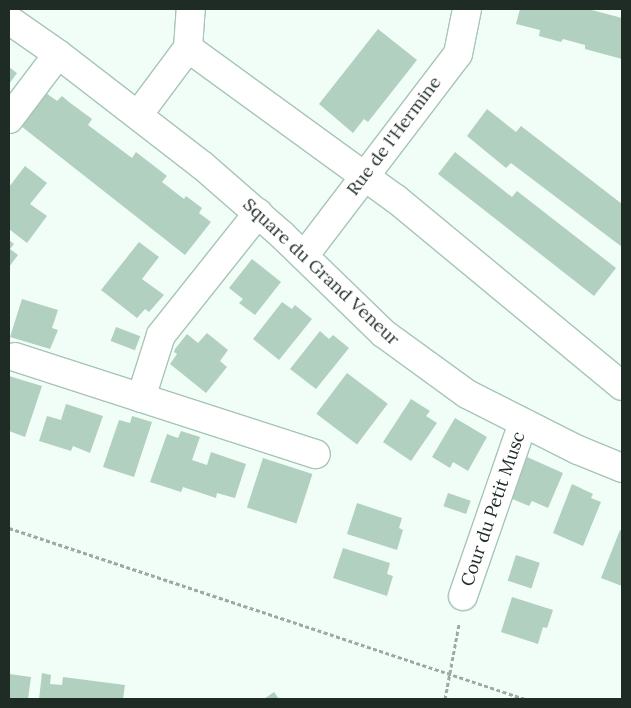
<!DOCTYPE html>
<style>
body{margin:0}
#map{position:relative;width:631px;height:708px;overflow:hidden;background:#f1fef7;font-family:Lora,serif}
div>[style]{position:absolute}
.building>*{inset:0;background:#b1d0c0;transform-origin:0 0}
.path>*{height:3px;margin-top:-1.5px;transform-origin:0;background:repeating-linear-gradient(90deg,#9daaa3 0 4px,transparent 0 6.5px)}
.roads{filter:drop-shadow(1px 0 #a7c5b5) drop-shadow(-1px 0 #a7c5b5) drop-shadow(0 1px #a7c5b5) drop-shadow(0 -1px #a7c5b5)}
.minor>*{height:28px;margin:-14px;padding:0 14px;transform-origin:14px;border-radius:14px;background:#fff}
span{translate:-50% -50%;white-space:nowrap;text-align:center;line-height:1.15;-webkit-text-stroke:4.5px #fff;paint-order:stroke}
.street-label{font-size:18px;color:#1f2b25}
.frame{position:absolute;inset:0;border:10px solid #1f2b25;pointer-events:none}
</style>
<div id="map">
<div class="building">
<div style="clip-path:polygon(520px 9px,588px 9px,622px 18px,622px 59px,585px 49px,585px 45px,563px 39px,561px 42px,539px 36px,540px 30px,516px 24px)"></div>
<div style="clip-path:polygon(378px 29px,417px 60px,368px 122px,364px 119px,353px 133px,319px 104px)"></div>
<div style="clip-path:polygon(9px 67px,17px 73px,9px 84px)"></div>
<div style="clip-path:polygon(46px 93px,57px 101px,62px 96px,69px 102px,92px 119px,88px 125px,132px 158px,136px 152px,167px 176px,162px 182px,184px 199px,186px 196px,202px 208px,199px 213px,211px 222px,185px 255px,21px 126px)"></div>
<div style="clip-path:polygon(487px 109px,516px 132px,521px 126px,622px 204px,622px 247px,511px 163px,506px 168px,467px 136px)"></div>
<div style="clip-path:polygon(455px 152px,512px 197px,517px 191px,616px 268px,594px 296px,438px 174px)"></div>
<div style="clip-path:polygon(25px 166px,47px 183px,30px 204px,47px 216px,27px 243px,9px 229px,9px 187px)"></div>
<div style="clip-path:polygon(9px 240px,14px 244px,10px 249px,18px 255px,9px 267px)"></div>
<div style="clip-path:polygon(139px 242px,159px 257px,142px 279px,164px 295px,149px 312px,145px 309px,137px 318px,101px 290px)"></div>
<div style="clip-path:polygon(252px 259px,281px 282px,255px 315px,239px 303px,243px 299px,229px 288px)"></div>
<div style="clip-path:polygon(22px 299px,58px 310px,52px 328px,58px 330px,50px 349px,10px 337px)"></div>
<div style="clip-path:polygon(282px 302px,292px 309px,295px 305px,312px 319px,279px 360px,253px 339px)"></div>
<div style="left:116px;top:327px;width:26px;height:15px;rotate:21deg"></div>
<div style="clip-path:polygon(320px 331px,329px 339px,333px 335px,349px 348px,316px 389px,290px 369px)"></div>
<div style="clip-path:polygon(207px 333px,228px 350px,220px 361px,227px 367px,206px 393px,170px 364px,177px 354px,174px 352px,175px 349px,187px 334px,198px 343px)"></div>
<div style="left:347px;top:373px;width:51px;height:51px;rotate:37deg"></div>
<div style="clip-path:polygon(9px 376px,42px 386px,25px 437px,9px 431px)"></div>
<div style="clip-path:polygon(411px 399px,430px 411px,426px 416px,437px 423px,411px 461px,383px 442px)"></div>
<div style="clip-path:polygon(66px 404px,103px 416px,90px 453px,73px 446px,71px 451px,39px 441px,47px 416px,61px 420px)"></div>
<div style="clip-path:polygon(132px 416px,152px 422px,134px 477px,103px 467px,119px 420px,130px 423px)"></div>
<div style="clip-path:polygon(455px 418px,487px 437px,468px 471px,453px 462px,450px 468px,432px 457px)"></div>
<div style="clip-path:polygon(181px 431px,200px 437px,192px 460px,207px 465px,211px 452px,246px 464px,235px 498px,217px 493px,216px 498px,183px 487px,181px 492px,150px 482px,167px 434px,178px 438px)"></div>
<div style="clip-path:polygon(527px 457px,563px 473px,548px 508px,532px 501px,529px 506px,510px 498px)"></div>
<div style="left:263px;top:458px;width:52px;height:52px;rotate:18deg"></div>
<div style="clip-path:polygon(572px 484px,593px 494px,591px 498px,601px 502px,583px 546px,553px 533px)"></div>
<div style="left:448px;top:493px;width:24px;height:14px;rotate:19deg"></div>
<div style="clip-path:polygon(357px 503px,402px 518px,399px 528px,403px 530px,397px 550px,347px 534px)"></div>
<div style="clip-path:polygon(620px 530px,622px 531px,622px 586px,601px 578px)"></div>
<div style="clip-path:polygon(343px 548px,390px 563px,387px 574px,393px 576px,387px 596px,333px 578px)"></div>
<div style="left:516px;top:555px;width:25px;height:27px;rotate:18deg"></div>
<div style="clip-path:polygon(512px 597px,553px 610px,547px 628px,543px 627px,538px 644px,501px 632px)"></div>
<div style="clip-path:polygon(42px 673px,51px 675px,50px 684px,62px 685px,63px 677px,125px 685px,123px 699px,39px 699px)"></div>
<div style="clip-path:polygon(9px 674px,31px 677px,28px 699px,9px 699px)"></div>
<div style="clip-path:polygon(274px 692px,279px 699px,264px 699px)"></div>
</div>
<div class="path">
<div style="left:9px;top:528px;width:544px;rotate:18.33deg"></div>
<div style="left:445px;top:699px;width:76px;rotate:-79.4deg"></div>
</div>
<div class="roads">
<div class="minor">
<div style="left:9px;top:20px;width:60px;rotate:34.8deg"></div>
<div style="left:58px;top:54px;width:183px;rotate:37.7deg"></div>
<div style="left:203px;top:166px;width:105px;rotate:41.1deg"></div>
<div style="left:282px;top:235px;width:141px;rotate:44.1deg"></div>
<div style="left:383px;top:333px;width:104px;rotate:36deg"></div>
<div style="left:467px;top:394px;width:124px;rotate:26.8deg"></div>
<div style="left:578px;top:450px;width:48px;rotate:22.2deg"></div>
<div style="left:188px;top:48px;width:257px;rotate:36deg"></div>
<div style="left:396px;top:199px;width:293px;rotate:39.6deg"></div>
<div style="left:138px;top:115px;width:84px;rotate:-53.3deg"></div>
<div style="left:188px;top:48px;width:39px;rotate:-86deg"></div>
<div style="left:9px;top:119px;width:81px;rotate:-53deg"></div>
<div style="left:304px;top:256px;width:254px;rotate:-52.7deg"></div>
<div style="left:458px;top:54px;width:46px;rotate:-78.7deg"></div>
<div style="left:15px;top:357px;width:316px;rotate:17.9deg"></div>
<div style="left:141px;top:398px;width:66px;rotate:-72.4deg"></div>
<div style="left:161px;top:335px;width:156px;rotate:-51.5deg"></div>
<div style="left:463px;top:596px;width:183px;rotate:-70.9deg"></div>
</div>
</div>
<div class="street-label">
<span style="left:394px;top:136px;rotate:-53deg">Rue de l'Hermine</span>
<span style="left:321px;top:272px;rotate:43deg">Square du Grand Veneur</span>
<span style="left:493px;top:509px;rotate:-71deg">Cour du Petit Musc</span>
</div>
<div class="frame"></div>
</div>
